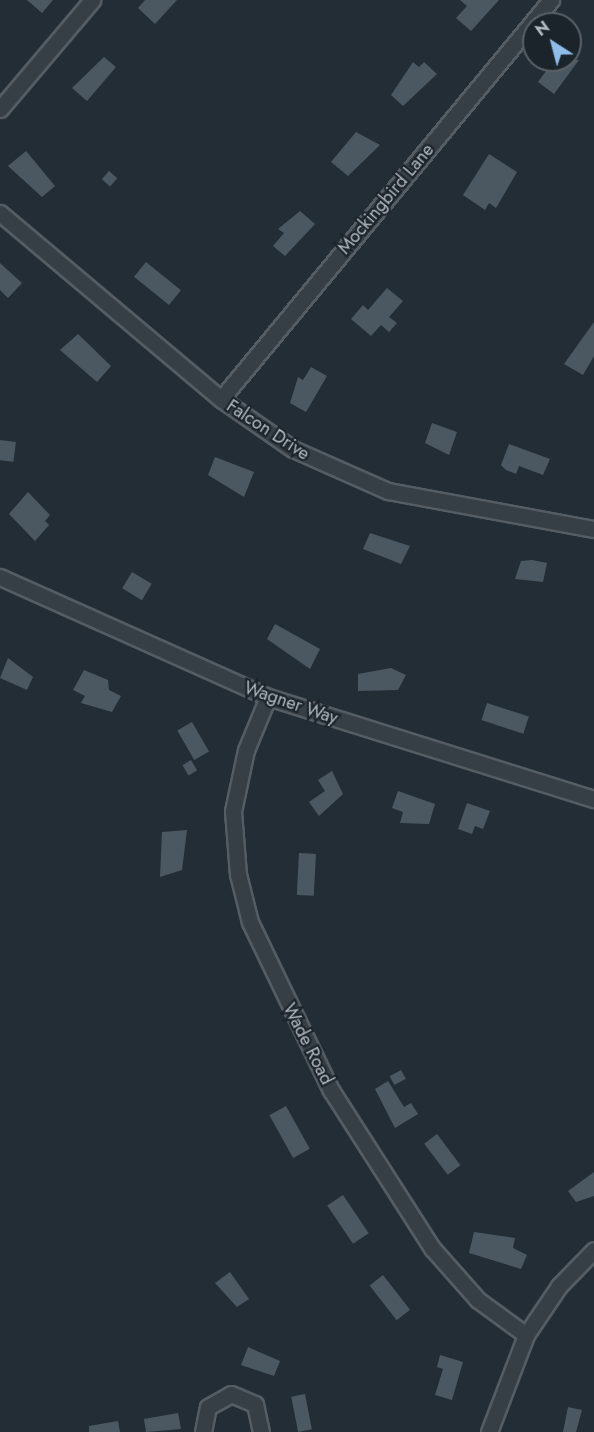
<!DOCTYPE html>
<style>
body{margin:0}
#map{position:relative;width:594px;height:1432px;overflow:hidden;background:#232d36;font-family:Jost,sans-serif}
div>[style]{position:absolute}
.building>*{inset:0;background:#4c5861;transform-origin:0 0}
.roads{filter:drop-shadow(2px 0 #545d64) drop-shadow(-2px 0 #545d64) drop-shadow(0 2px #545d64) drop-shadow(0 -2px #545d64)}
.minor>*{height:15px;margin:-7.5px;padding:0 7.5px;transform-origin:7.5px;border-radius:7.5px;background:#373f46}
span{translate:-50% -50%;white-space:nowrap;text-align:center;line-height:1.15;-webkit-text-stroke:4.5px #1c242b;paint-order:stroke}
.street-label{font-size:18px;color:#b1bac3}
.north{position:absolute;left:522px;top:12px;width:60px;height:60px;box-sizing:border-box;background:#1c242b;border:2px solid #586068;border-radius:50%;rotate:324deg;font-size:16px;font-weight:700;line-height:24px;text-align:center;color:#b1bac3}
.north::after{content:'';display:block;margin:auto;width:21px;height:27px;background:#8fbdea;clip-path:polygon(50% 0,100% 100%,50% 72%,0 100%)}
</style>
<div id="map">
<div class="building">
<div style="clip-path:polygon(27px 0,53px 0,42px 13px)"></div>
<div style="clip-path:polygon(145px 0,177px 0,155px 24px,138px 8px)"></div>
<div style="clip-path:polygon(460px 0,499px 0,471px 31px,456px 18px,467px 6px)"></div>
<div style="clip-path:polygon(104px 57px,116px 67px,87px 101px,72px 88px)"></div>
<div style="clip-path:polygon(554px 60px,579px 60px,554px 94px,538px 82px)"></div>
<div style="clip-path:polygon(413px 62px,419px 67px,424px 62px,437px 74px,403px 106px,391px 95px)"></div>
<div style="clip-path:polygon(356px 132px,380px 145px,348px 176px,331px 162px)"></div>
<div style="clip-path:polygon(26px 151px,55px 186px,42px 197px,8px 166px)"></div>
<div style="clip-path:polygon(489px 154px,517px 172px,496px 208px,489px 203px,485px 210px,463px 195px)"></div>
<div style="left:109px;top:171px;width:11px;height:11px;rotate:41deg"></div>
<div style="clip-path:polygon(300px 211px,315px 224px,285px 256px,273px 246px,284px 233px,278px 229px)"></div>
<div style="left:146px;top:262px;width:45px;height:19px;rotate:39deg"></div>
<div style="clip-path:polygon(0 263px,22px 283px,8px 298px,0 290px)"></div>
<div style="clip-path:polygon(387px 288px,403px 301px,389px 317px,397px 323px,389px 332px,381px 325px,371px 336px,351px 319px,363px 305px,368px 310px)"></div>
<div style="clip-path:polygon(594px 322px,594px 356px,583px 375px,564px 364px)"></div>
<div style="clip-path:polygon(78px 334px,111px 366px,97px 382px,60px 350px)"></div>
<div style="clip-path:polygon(311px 367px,327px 376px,306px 412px,290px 403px,298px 377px,303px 380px)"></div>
<div style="clip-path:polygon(432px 423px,457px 432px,449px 455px,425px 443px)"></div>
<div style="left:0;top:440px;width:16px;height:20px;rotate:7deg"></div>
<div style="clip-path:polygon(509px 444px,550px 459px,543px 475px,519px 466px,516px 474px,506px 470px,501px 465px)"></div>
<div style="clip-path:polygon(215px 457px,254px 472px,244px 497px,208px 475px)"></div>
<div style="clip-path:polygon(28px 492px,50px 515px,45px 521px,49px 525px,35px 541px,9px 514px)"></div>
<div style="clip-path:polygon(370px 533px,410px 546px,401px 564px,363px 549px)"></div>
<div style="clip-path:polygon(532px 560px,547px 563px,543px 582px,515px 579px,521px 561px)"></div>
<div style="left:132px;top:572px;width:23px;height:19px;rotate:31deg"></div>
<div style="clip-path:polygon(275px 624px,320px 649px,310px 669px,267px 639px)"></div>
<div style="clip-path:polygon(8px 658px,33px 677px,27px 690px,0 678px)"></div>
<div style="clip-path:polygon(391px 668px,406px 675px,398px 690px,358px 691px,358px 674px)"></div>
<div style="clip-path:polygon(84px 670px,108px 680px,109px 690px,121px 696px,112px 712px,81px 703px,85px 696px,73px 690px)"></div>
<div style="left:487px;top:703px;width:44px;height:18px;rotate:18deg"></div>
<div style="left:192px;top:722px;width:34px;height:17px;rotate:60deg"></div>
<div style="left:191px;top:760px;width:12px;height:10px;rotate:59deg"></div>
<div style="clip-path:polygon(332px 771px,343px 794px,319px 816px,309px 802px,325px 791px,318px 780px)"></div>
<div style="clip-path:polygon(398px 791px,435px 804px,429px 824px,400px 823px,403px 812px,392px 808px)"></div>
<div style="clip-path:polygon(467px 803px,490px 811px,483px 829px,475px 826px,472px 834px,458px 829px)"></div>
<div style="clip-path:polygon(187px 830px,182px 870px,160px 877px,162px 832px)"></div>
<div style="left:299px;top:853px;width:17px;height:42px;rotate:3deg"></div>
<div style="left:401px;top:1070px;width:10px;height:13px;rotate:61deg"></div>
<div style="clip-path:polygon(388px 1081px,404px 1107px,411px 1103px,418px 1114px,395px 1128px,375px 1089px)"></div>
<div style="left:286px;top:1106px;width:49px;height:19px;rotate:61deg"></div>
<div style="left:437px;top:1134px;width:39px;height:16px;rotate:53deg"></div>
<div style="clip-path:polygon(594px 1172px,594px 1196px,576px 1202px,568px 1191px)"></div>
<div style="left:343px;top:1195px;width:46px;height:19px;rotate:56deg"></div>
<div style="clip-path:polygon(474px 1232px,515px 1238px,513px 1248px,527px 1255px,521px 1269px,469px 1253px)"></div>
<div style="clip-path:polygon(230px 1272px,249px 1299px,237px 1307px,215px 1283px)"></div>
<div style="left:383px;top:1275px;width:44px;height:17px;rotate:52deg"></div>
<div style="clip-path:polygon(248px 1347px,280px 1361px,274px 1376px,241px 1365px)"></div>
<div style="clip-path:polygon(440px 1355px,463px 1362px,452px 1400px,435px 1395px,443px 1369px,437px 1367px)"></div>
<div style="left:305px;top:1394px;width:36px;height:14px;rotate:79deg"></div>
<div style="clip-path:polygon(568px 1407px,582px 1410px,576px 1432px,563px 1432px)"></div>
<div style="clip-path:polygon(178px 1413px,181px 1429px,146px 1432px,144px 1419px)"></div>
<div style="clip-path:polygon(118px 1421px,120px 1432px,89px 1432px,89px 1426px)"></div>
</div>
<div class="roads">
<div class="minor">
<div style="left:0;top:109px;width:143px;rotate:-49.8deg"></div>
<div style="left:0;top:213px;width:289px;rotate:40.1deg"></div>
<div style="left:221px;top:399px;width:88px;rotate:34.8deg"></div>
<div style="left:293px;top:449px;width:104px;rotate:23.9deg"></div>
<div style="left:388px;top:491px;width:209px;rotate:10.5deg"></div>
<div style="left:221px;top:399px;width:518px;rotate:-50.41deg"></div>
<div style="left:0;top:577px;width:294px;rotate:24.1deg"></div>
<div style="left:268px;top:697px;width:342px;rotate:17.4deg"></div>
<div style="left:268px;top:697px;width:57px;rotate:112.5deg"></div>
<div style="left:246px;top:750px;width:62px;rotate:102deg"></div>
<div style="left:233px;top:811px;width:63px;rotate:85.5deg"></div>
<div style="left:238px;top:874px;width:49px;rotate:76deg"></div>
<div style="left:250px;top:922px;width:187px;rotate:64.3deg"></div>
<div style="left:331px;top:1090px;width:188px;rotate:57.4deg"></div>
<div style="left:432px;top:1248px;width:69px;rotate:48.5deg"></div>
<div style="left:478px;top:1300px;width:59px;rotate:36.1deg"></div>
<div style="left:203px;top:1432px;width:25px;rotate:-79deg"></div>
<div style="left:208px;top:1407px;width:26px;rotate:-29deg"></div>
<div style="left:231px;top:1394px;width:26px;rotate:23deg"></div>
<div style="left:255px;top:1404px;width:29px;rotate:78deg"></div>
<div style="left:489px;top:1432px;width:104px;rotate:-69.1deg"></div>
<div style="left:526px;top:1335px;width:59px;rotate:-56deg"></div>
<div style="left:559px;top:1286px;width:50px;rotate:-45.8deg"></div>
</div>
</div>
<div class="street-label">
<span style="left:386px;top:199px;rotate:-50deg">Mockingbird Lane</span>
<span style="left:268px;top:430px;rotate:33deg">Falcon Drive</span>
<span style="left:291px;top:703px;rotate:19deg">Wagner Way</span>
<span style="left:308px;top:1044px;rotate:63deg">Wade Road</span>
</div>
<div class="north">N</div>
</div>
